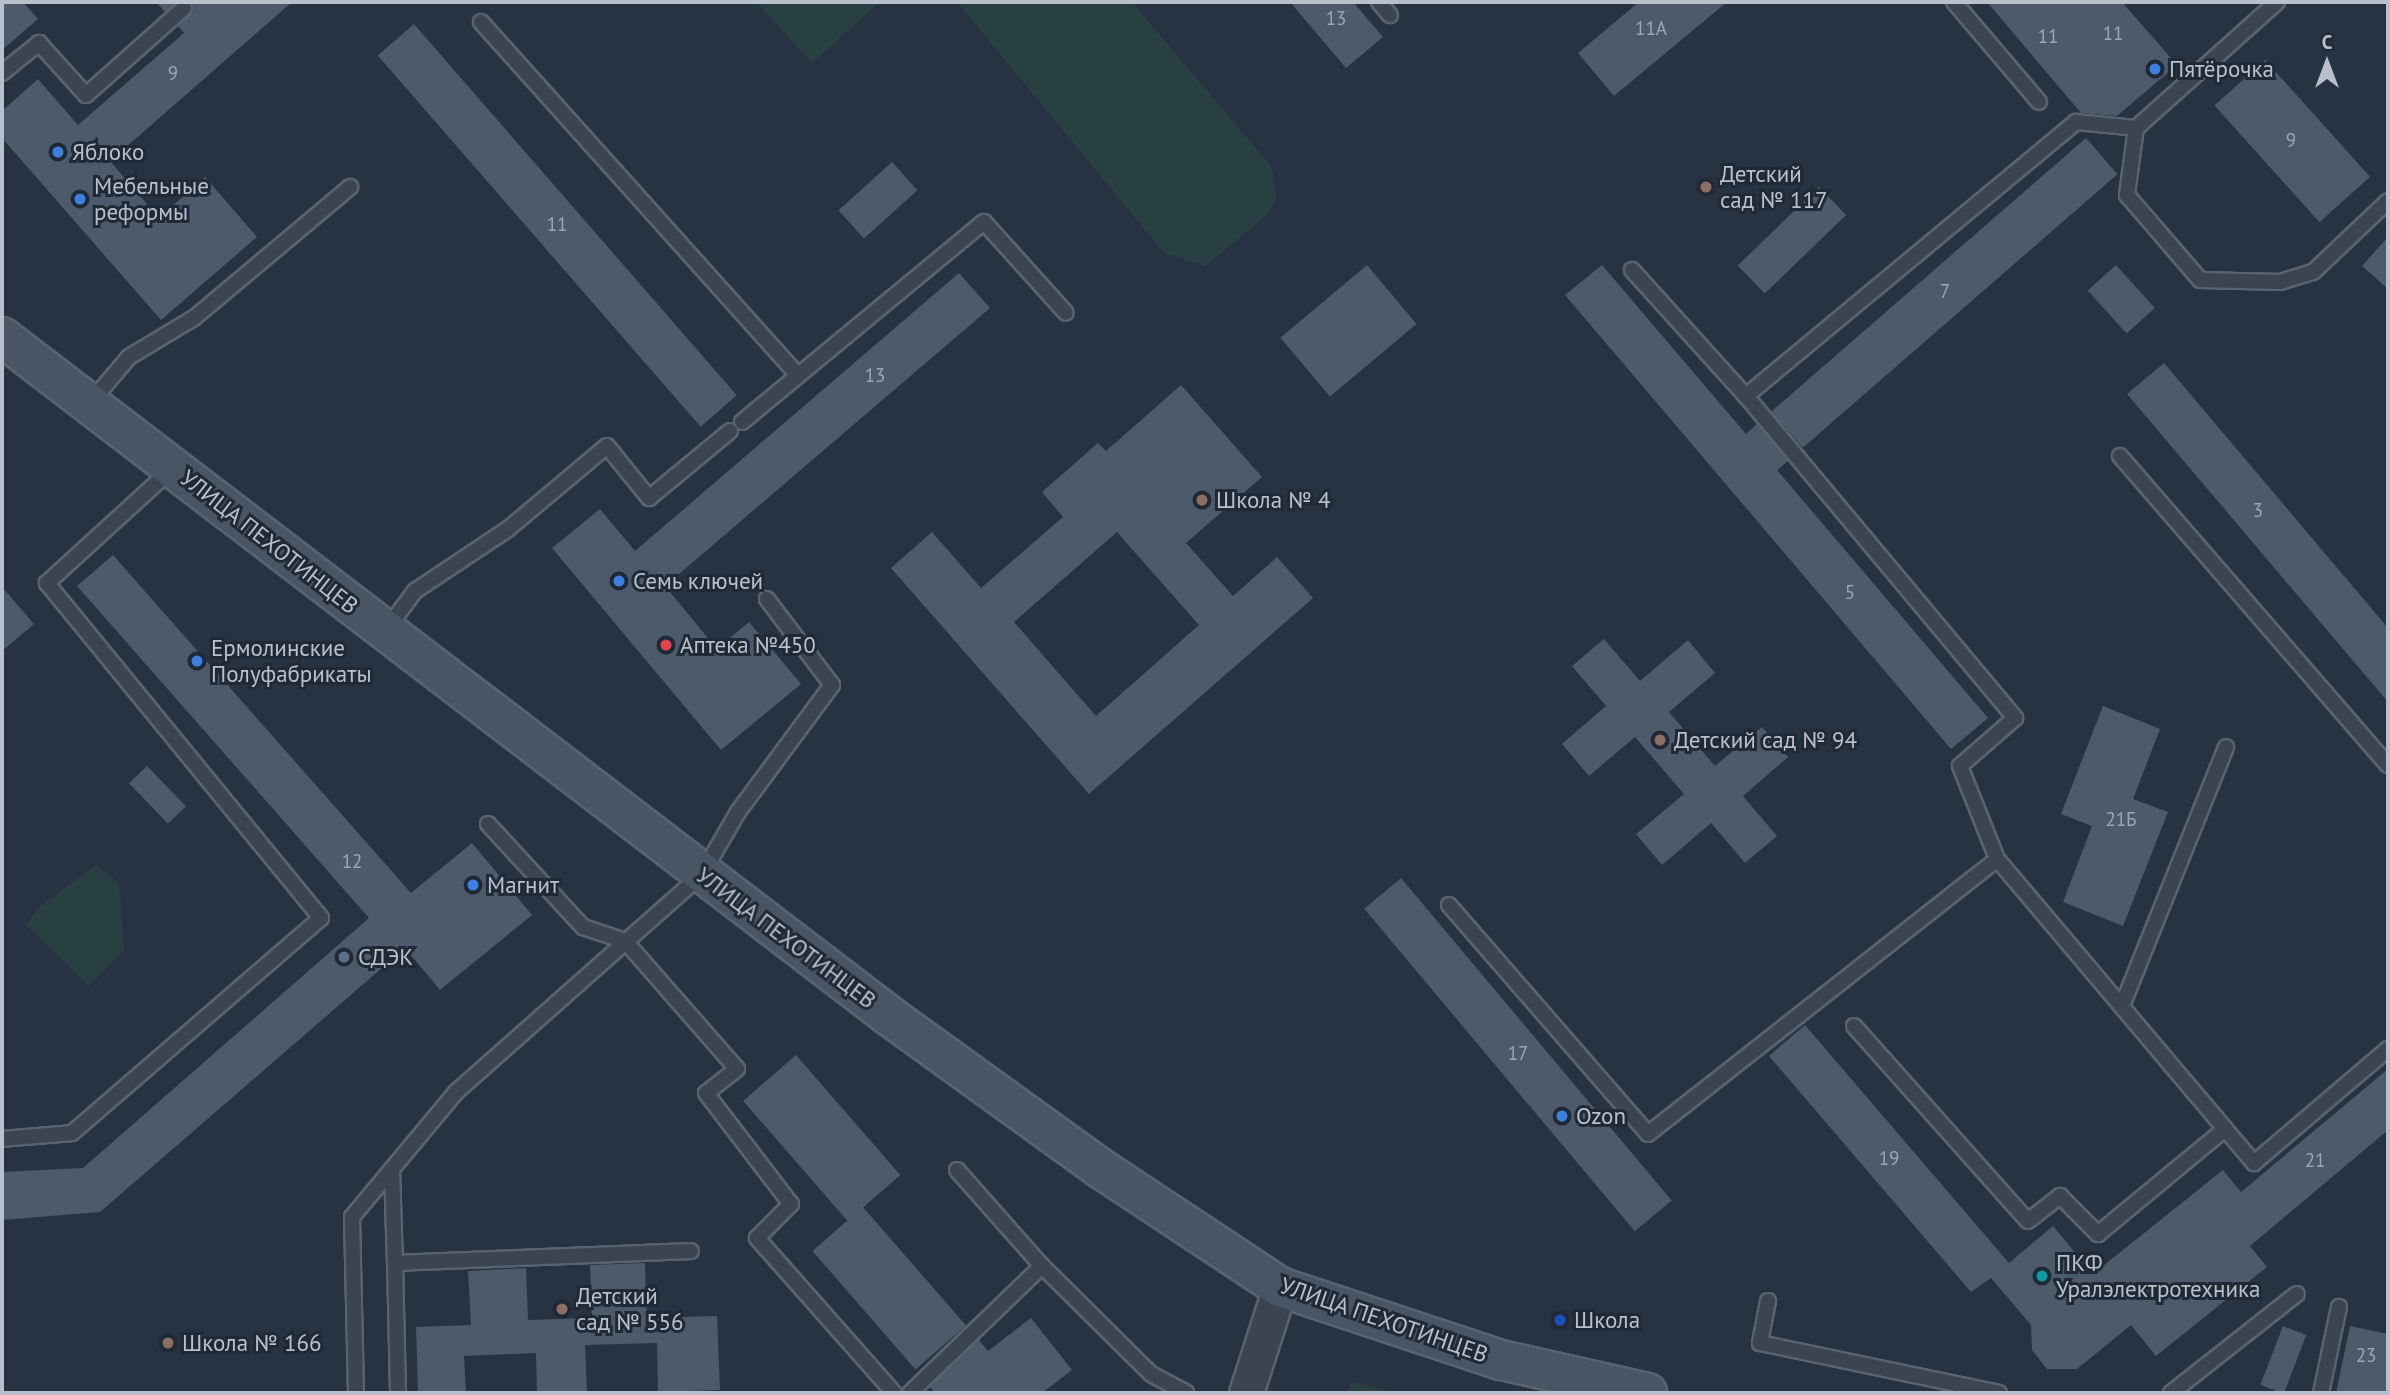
<!DOCTYPE html>
<meta charset="utf-8">
<style>
body{margin:0}
#map{position:relative;width:2390px;height:1395px;overflow:hidden;background:#273342;font-family:"PT Sans",sans-serif}
div>[style]{position:absolute}
.green>*{inset:0;background:#294043}
.building>*{inset:0;background:#4d5a6b;transform-origin:0 0}
.roads{filter:drop-shadow(2px 0 #59636f) drop-shadow(-2px 0 #59636f) drop-shadow(0 2px #59636f) drop-shadow(0 -2px #59636f)}
.service>*{height:14px;margin:-7px;padding:0 7px;transform-origin:7px;border-radius:7px;background:#3b4552}
.tertiary>*{height:33px;margin:-16.5px;padding:0 16.5px;transform-origin:16.5px;border-radius:16.5px;background:#3b4552}
.secondary>*{height:38px;margin:-19px;padding:0 19px;transform-origin:19px;border-radius:19px;background:#495465}
.dots>*{width:19px;height:19px;translate:-50% -50%;box-sizing:border-box;border:4px solid #202a37;border-radius:50%}
span{translate:-50% -50%;white-space:nowrap;text-align:center;line-height:1.15;-webkit-text-stroke:6px #202a37;paint-order:stroke}
.number-label{font-size:19px;color:#9da6b4}
.number-label span{-webkit-text-stroke-width:0}
.poi-label{font-size:23px;color:#b8c0cc}
.left{translate:0 -50%;text-align:left}
.street-label{font-size:23px;color:#b8c0cc}
.frame{position:absolute;inset:0;border:4px solid #b8c0cc;pointer-events:none}
.north{position:absolute;left:2292px;top:28px;width:70px;height:70px;-webkit-text-stroke:5px #202a37;paint-order:stroke;rotate:0deg;font-size:19px;font-weight:700;line-height:28px;text-align:center;color:#b8c0cc}
.north::after{content:'';display:block;margin:auto;width:24px;height:32px;background:#b8c0cc;clip-path:polygon(50% 0,100% 100%,50% 72%,0 100%)}
</style>
<div id="map">
<div class="green">
<div style="clip-path:polygon(756px 2px,880px 2px,812px 63px)"></div>
<div style="clip-path:polygon(957px 2px,1132px 2px,1272px 167px,1276px 198px,1268px 214px,1206px 266px,1164px 253px)"></div>
<div style="clip-path:polygon(96px 865px,119px 883px,124px 950px,89px 986px,26px 925px,38px 908px)"></div>
<div style="clip-path:polygon(1351px 1382px,1397px 1393px,1348px 1393px)"></div>
</div>
<div class="building">
<div style="clip-path:polygon(2px 2px,23px 2px,38px 19px,2px 50px)"></div>
<div style="clip-path:polygon(156px 2px,177px 2px,165px 12px)"></div>
<div style="clip-path:polygon(191px 2px,292px 2px,110px 161px,159px 218px,205px 177px,257px 237px,161px 320px,2px 138px,2px 111px,38px 79px,78px 125px,184px 33px,178px 26px,193px 12px)"></div>
<div style="clip-path:polygon(1290px 2px,1353px 2px,1383px 37px,1346px 68px)"></div>
<div style="clip-path:polygon(1639px 2px,1727px 2px,1614px 96px,1578px 53px)"></div>
<div style="clip-path:polygon(1987px 2px,2122px 2px,2177px 65px,2117px 116px,2081px 113px)"></div>
<div style="left:414px;top:24px;width:492px;height:48px;rotate:49deg"></div>
<div style="left:2265px;top:60px;width:157px;height:68px;rotate:48deg"></div>
<div style="left:2086px;top:138px;width:48px;height:417px;rotate:49deg"></div>
<div style="left:892px;top:162px;width:38px;height:72px;rotate:48deg"></div>
<div style="left:1819px;top:187px;width:39px;height:113px;rotate:46deg"></div>
<div style="clip-path:polygon(2388px 237px,2388px 289px,2362px 266px)"></div>
<div style="left:1367px;top:265px;width:77px;height:113px;rotate:50deg"></div>
<div style="clip-path:polygon(1602px 265px,1746px 434px,1757px 424px,1788px 461px,1777px 470px,1988px 718px,1951px 749px,1565px 295px)"></div>
<div style="left:2116px;top:265px;width:58px;height:38px;rotate:48deg"></div>
<div style="clip-path:polygon(959px 273px,990px 308px,665px 586px,717px 649px,749px 622px,801px 684px,721px 750px,552px 548px,600px 509px,635px 551px)"></div>
<div style="clip-path:polygon(2164px 363px,2388px 628px,2388px 702px,2127px 394px)"></div>
<div style="clip-path:polygon(evenodd,1181px 385px,1262px 477px,1186px 543px,1233px 596px,1277px 557px,1313px 598px,1089px 794px,891px 568px,932px 532px,981px 588px,1063px 517px,1042px 492px,1098px 443px,1106px 451px,1181px 385px,1117px 532px,1199px 625px,1096px 716px,1014px 622px,1117px 532px)"></div>
<div style="clip-path:polygon(113px 555px,411px 893px,472px 843px,532px 915px,440px 990px,405px 948px,100px 1212px,2px 1220px,2px 1172px,83px 1168px,369px 918px,77px 586px)"></div>
<div style="clip-path:polygon(2px 587px,34px 624px,2px 651px)"></div>
<div style="clip-path:polygon(1604px 639px,1640px 681px,1688px 640px,1715px 673px,1669px 712px,1715px 766px,1762px 727px,1788px 757px,1743px 796px,1777px 836px,1745px 863px,1711px 823px,1662px 865px,1636px 834px,1684px 794px,1635px 737px,1589px 776px,1562px 744px,1606px 706px,1572px 666px)"></div>
<div style="clip-path:polygon(2103px 706px,2160px 729px,2133px 799px,2168px 812px,2123px 926px,2063px 902px,2092px 826px,2061px 814px)"></div>
<div style="left:147px;top:766px;width:56px;height:25px;rotate:46deg"></div>
<div style="left:1401px;top:878px;width:421px;height:48px;rotate:50deg"></div>
<div style="clip-path:polygon(1805px 1025px,2009px 1263px,2053px 1226px,2093px 1274px,2223px 1170px,2241px 1192px,2388px 1069px,2388px 1130px,2250px 1246px,2267px 1267px,2156px 1356px,2131px 1325px,2077px 1369px,2047px 1369px,2032px 1350px,2031px 1325px,1991px 1278px,1971px 1292px,1769px 1056px)"></div>
<div style="left:796px;top:1055px;width:159px;height:70px;rotate:49deg"></div>
<div style="left:863px;top:1207px;width:157px;height:67px;rotate:49deg"></div>
<div style="clip-path:polygon(645px 1263px,647px 1318px,717px 1316px,720px 1390px,658px 1392px,657px 1343px,585px 1345px,587px 1393px,537px 1393px,536px 1353px,464px 1356px,466px 1393px,418px 1393px,416px 1327px,471px 1325px,468px 1271px,526px 1268px,528px 1320px,592px 1318px,590px 1265px)"></div>
<div style="clip-path:polygon(1031px 1318px,1072px 1370px,1042px 1393px,935px 1393px,930px 1387px,979px 1340px,988px 1351px)"></div>
<div style="left:2283px;top:1326px;width:25px;height:63px;rotate:21deg"></div>
<div style="clip-path:polygon(2350px 1326px,2388px 1334px,2388px 1393px,2336px 1393px)"></div>
</div>
<div class="roads">
<div class="service">
<div style="left:1379px;top:2px;width:17px;rotate:50deg"></div>
<div style="left:1954px;top:2px;width:131px;rotate:49.6deg"></div>
<div style="left:2277px;top:2px;width:189px;rotate:138.2deg"></div>
<div style="left:2136px;top:128px;width:68px;rotate:97.7deg"></div>
<div style="left:2127px;top:195px;width:112px;rotate:49.3deg"></div>
<div style="left:2200px;top:280px;width:80px;rotate:1.4deg"></div>
<div style="left:2280px;top:282px;width:34px;rotate:-17deg"></div>
<div style="left:2313px;top:272px;width:103px;rotate:-43.4deg"></div>
<div style="left:481px;top:22px;width:474px;rotate:48.1deg"></div>
<div style="left:2px;top:73px;width:48px;rotate:-39deg"></div>
<div style="left:39px;top:43px;width:70px;rotate:47.9deg"></div>
<div style="left:86px;top:95px;width:131px;rotate:-41.6deg"></div>
<div style="left:1632px;top:270px;width:170px;rotate:47.9deg"></div>
<div style="left:1746px;top:396px;width:429px;rotate:-39.7deg"></div>
<div style="left:2076px;top:122px;width:60px;rotate:5.7deg"></div>
<div style="left:1746px;top:396px;width:420px;rotate:50.1deg"></div>
<div style="left:2015px;top:718px;width:73px;rotate:138.9deg"></div>
<div style="left:1960px;top:766px;width:100px;rotate:68.3deg"></div>
<div style="left:90px;top:403px;width:60px;rotate:-49.7deg"></div>
<div style="left:129px;top:357px;width:76px;rotate:-31deg"></div>
<div style="left:194px;top:318px;width:204px;rotate:-40deg"></div>
<div style="left:742px;top:422px;width:314px;rotate:-39.6deg"></div>
<div style="left:984px;top:222px;width:122px;rotate:48deg"></div>
<div style="left:2120px;top:456px;width:409px;rotate:49.1deg"></div>
<div style="left:386px;top:630px;width:49px;rotate:-53.4deg"></div>
<div style="left:415px;top:591px;width:112px;rotate:-33.7deg"></div>
<div style="left:508px;top:529px;width:129px;rotate:-40deg"></div>
<div style="left:607px;top:446px;width:67px;rotate:51.1deg"></div>
<div style="left:649px;top:498px;width:105px;rotate:-39.6deg"></div>
<div style="left:488px;top:824px;width:140px;rotate:47.3deg"></div>
<div style="left:583px;top:927px;width:44px;rotate:18.4deg"></div>
<div style="left:625px;top:941px;width:170px;rotate:48.8deg"></div>
<div style="left:737px;top:1069px;width:39px;rotate:142deg"></div>
<div style="left:706px;top:1093px;width:140px;rotate:52.6deg"></div>
<div style="left:791px;top:1204px;width:48px;rotate:135deg"></div>
<div style="left:757px;top:1238px;width:207px;rotate:48.5deg"></div>
<div style="left:1449px;top:905px;width:303px;rotate:49deg"></div>
<div style="left:1648px;top:1134px;width:444px;rotate:-38.2deg"></div>
<div style="left:1997px;top:859px;width:353px;rotate:49.8deg"></div>
<div style="left:2122px;top:1006px;width:279px;rotate:-68.1deg"></div>
<div style="left:1854px;top:1026px;width:261px;rotate:48.3deg"></div>
<div style="left:2028px;top:1221px;width:41px;rotate:-38deg"></div>
<div style="left:2060px;top:1196px;width:54px;rotate:45deg"></div>
<div style="left:2098px;top:1234px;width:165px;rotate:-39.6deg"></div>
<div style="left:2225px;top:1129px;width:45px;rotate:49.5deg"></div>
<div style="left:2254px;top:1163px;width:176px;rotate:-40.4deg"></div>
<div style="left:2px;top:1139px;width:70px;rotate:-4.9deg"></div>
<div style="left:72px;top:1133px;width:329px;rotate:-40.8deg"></div>
<div style="left:321px;top:918px;width:433px;rotate:-129.3deg"></div>
<div style="left:47px;top:583px;width:171px;rotate:-42.4deg"></div>
<div style="left:392px;top:1169px;width:94px;rotate:88.2deg"></div>
<div style="left:957px;top:1170px;width:128px;rotate:48.5deg"></div>
<div style="left:1768px;top:1301px;width:43px;rotate:100.8deg"></div>
<div style="left:1760px;top:1343px;width:244px;rotate:11.8deg"></div>
<div style="left:356px;top:1393px;width:176px;rotate:-91.3deg"></div>
<div style="left:352px;top:1217px;width:163px;rotate:-50.2deg"></div>
<div style="left:456px;top:1092px;width:329px;rotate:-41.5deg"></div>
<div style="left:702px;top:874px;width:72px;rotate:-59.9deg"></div>
<div style="left:738px;top:812px;width:158px;rotate:-53.5deg"></div>
<div style="left:832px;top:685px;width:108px;rotate:-127.1deg"></div>
<div style="left:398px;top:1393px;width:130px;rotate:-91.3deg"></div>
<div style="left:395px;top:1263px;width:296px;rotate:-2.3deg"></div>
<div style="left:910px;top:1393px;width:183px;rotate:-43.9deg"></div>
<div style="left:1042px;top:1266px;width:153px;rotate:44.7deg"></div>
<div style="left:1151px;top:1374px;width:40px;rotate:28deg"></div>
<div style="left:2171px;top:1393px;width:160px;rotate:-38.2deg"></div>
<div style="left:2321px;top:1393px;width:88px;rotate:-78.2deg"></div>
</div>
<div class="tertiary">
<div style="left:1246px;top:1393px;width:111px;rotate:-72.2deg"></div>
</div>
<div class="secondary">
<div style="left:2px;top:337px;width:1116px;rotate:37.42deg"></div>
<div style="left:888px;top:1015px;width:261px;rotate:35.8deg"></div>
<div style="left:1100px;top:1168px;width:216px;rotate:33.5deg"></div>
<div style="left:1280px;top:1287px;width:233px;rotate:18.3deg"></div>
<div style="left:1501px;top:1360px;width:150px;rotate:12.7deg"></div>
</div>
</div>
<div class="dots">
<div style="left:2155px;top:69px;background:#3f7fe0"></div>
<div style="left:58px;top:152px;background:#3f7fe0"></div>
<div style="left:1706px;top:187px;background:#8d6e63"></div>
<div style="left:80px;top:199px;background:#3f7fe0"></div>
<div style="left:1202px;top:500px;background:#8d6e63"></div>
<div style="left:619px;top:581px;background:#3f7fe0"></div>
<div style="left:666px;top:645px;background:#e0444e"></div>
<div style="left:197px;top:661px;background:#3f7fe0"></div>
<div style="left:1660px;top:740px;background:#8d6e63"></div>
<div style="left:473px;top:885px;background:#3f7fe0"></div>
<div style="left:344px;top:957px;background:#5c6f8a"></div>
<div style="left:1562px;top:1116px;background:#3f7fe0"></div>
<div style="left:2042px;top:1276px;background:#0f9aa8"></div>
<div style="left:562px;top:1309px;background:#8d6e63"></div>
<div style="left:1560px;top:1320px;background:#1a4fb4"></div>
<div style="left:168px;top:1343px;background:#8d6e63"></div>
</div>
<div class="number-label">
<span style="left:1336px;top:19px">13</span>
<span style="left:1651px;top:29px">11А</span>
<span style="left:2113px;top:34px">11</span>
<span style="left:2048px;top:37px">11</span>
<span style="left:173px;top:74px">9</span>
<span style="left:2291px;top:141px">9</span>
<span style="left:557px;top:225px">11</span>
<span style="left:1945px;top:292px">7</span>
<span style="left:875px;top:376px">13</span>
<span style="left:2258px;top:511px">3</span>
<span style="left:1850px;top:593px">5</span>
<span style="left:2121px;top:820px">21Б</span>
<span style="left:352px;top:862px">12</span>
<span style="left:1518px;top:1054px">17</span>
<span style="left:1889px;top:1159px">19</span>
<span style="left:2315px;top:1161px">21</span>
<span style="left:2366px;top:1356px">23</span>
</div>
<div class="poi-label">
<span class="left" style="left:2169px;top:69px">Пятёрочка</span>
<span class="left" style="left:72px;top:152px">Яблоко</span>
<span class="left" style="left:1720px;top:187px">Детский<br>сад № 117</span>
<span class="left" style="left:94px;top:199px">Мебельные<br>реформы</span>
<span class="left" style="left:1216px;top:500px">Школа № 4</span>
<span class="left" style="left:633px;top:581px">Семь ключей</span>
<span class="left" style="left:680px;top:645px">Аптека №450</span>
<span class="left" style="left:211px;top:661px">Ермолинские<br>Полуфабрикаты</span>
<span class="left" style="left:1674px;top:740px">Детский сад № 94</span>
<span class="left" style="left:487px;top:885px">Магнит</span>
<span class="left" style="left:358px;top:957px">СДЭК</span>
<span class="left" style="left:1576px;top:1116px">Ozon</span>
<span class="left" style="left:2056px;top:1276px">ПКФ<br>Уралэлектротехника</span>
<span class="left" style="left:576px;top:1309px">Детский<br>сад № 556</span>
<span class="left" style="left:1574px;top:1320px">Школа</span>
<span class="left" style="left:182px;top:1343px">Школа № 166</span>
</div>
<div class="street-label">
<span style="left:269px;top:542px;rotate:38deg">УЛИЦА ПЕХОТИНЦЕВ</span>
<span style="left:786px;top:938px;rotate:37deg">УЛИЦА ПЕХОТИНЦЕВ</span>
<span style="left:1384px;top:1320px;rotate:19deg">УЛИЦА ПЕХОТИНЦЕВ</span>
</div>
<div class="frame"></div>
<div class="north">С</div>
</div>
